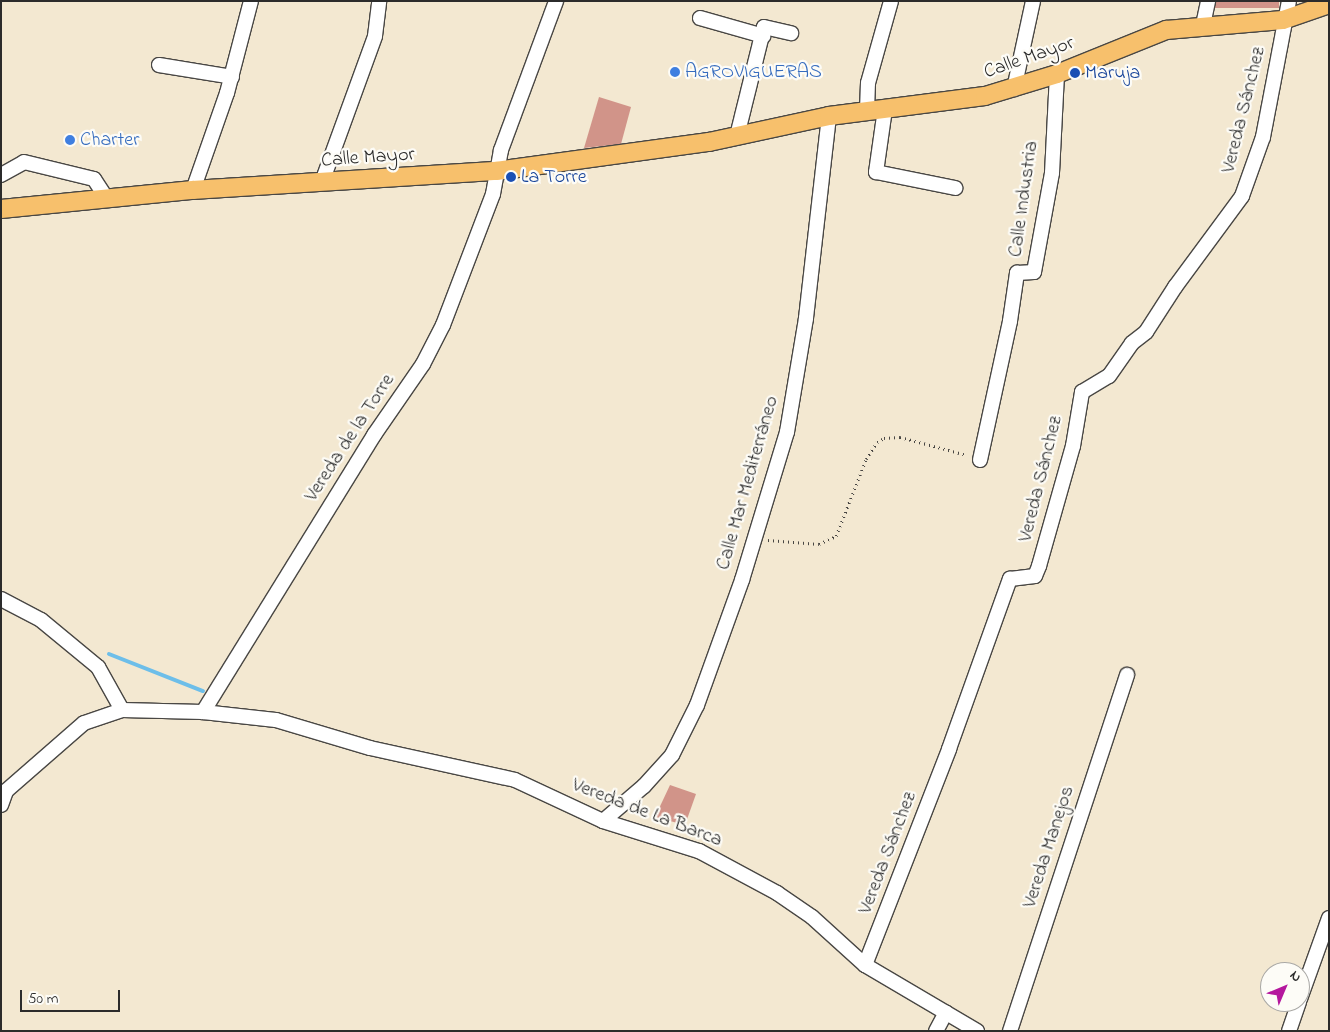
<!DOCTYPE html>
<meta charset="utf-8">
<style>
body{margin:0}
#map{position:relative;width:1330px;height:1032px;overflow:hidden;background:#f3e8d1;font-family:"Indie Flower",sans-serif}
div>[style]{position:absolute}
.stream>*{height:4px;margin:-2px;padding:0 2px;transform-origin:2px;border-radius:2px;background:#6dbee9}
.building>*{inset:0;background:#d19489;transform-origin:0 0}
.path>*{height:2.5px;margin-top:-1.25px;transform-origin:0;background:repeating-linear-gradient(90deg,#494744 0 1px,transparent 0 5px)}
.roads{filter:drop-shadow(1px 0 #494744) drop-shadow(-1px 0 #494744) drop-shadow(0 1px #494744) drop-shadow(0 -1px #494744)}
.minor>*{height:14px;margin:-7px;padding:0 7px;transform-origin:7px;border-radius:7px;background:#fff}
.major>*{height:18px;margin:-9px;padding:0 9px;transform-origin:9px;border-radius:9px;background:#f7c06c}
.dots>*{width:14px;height:14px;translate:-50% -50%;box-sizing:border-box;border:2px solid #fdfcf7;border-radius:50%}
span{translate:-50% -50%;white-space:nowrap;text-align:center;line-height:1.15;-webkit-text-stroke:4.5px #fdfcf7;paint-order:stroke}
.street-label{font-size:20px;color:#2b2b2b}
.shop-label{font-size:20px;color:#366cbe}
.left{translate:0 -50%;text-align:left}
.transit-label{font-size:20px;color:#164399}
.frame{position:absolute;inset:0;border:2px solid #2b2b2b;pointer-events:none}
.north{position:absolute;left:1260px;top:962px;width:50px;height:50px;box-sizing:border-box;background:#fdfcf7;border:1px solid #a9a8a5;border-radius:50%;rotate:45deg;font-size:14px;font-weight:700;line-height:20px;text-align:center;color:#2b2b2b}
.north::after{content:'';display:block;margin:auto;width:18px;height:22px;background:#b5179e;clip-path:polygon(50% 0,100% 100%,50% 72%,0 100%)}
.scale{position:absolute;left:20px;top:990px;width:100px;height:22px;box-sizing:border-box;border:2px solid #2b2b2b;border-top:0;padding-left:6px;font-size:15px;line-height:18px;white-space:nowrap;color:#2b2b2b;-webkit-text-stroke:4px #fdfcf7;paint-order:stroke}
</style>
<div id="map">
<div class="stream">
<div style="left:109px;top:654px;width:101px;rotate:21.5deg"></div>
</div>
<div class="building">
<div style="left:1211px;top:1px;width:68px;height:7px"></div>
<div style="clip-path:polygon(599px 97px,631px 107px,621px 144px,584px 148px)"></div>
<div style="clip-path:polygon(670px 785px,696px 794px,685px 825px,655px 817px)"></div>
</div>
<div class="path">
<div style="left:768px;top:540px;width:51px;rotate:4.5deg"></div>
<div style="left:819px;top:544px;width:19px;rotate:-25deg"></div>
<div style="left:836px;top:536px;width:83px;rotate:-68.7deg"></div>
<div style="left:866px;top:459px;width:20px;rotate:-57deg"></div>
<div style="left:877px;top:442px;width:8px;rotate:-30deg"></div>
<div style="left:884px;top:438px;width:16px;rotate:-4deg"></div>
<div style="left:900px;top:437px;width:69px;rotate:15deg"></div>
</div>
<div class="roads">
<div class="minor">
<div style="left:700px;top:18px;width:66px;rotate:15.9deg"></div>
<div style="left:1203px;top:25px;width:25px;rotate:-78deg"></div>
<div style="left:159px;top:65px;width:74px;rotate:9.3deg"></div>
<div style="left:1014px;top:89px;width:90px;rotate:-77.8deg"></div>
<div style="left:885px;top:109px;width:64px;rotate:98.1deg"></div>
<div style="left:876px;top:172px;width:81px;rotate:11.4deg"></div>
<div style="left:867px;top:111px;width:28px;rotate:-88deg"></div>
<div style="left:868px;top:83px;width:85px;rotate:-74.3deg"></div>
<div style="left:737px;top:136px;width:112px;rotate:-76.1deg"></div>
<div style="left:764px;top:27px;width:28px;rotate:13deg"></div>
<div style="left:1px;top:175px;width:26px;rotate:-29deg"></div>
<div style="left:24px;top:162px;width:72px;rotate:13.7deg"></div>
<div style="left:94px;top:179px;width:24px;rotate:57deg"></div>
<div style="left:322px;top:182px;width:155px;rotate:-70deg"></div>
<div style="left:375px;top:36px;width:35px;rotate:-83deg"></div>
<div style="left:193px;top:190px;width:103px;rotate:-70.7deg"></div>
<div style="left:227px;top:93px;width:95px;rotate:-75.4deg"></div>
<div style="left:980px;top:460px;width:142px;rotate:-77.8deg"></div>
<div style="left:1010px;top:321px;width:49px;rotate:-81.7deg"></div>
<div style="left:1017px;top:273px;width:17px;rotate:-3deg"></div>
<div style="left:1034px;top:272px;width:101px;rotate:-79.7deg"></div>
<div style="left:1052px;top:173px;width:99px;rotate:-87.1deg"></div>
<div style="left:1px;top:599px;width:45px;rotate:27.7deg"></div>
<div style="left:41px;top:620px;width:74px;rotate:39.5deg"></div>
<div style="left:98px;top:667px;width:49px;rotate:60.8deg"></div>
<div style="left:203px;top:712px;width:326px;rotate:-58.3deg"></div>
<div style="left:374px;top:435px;width:86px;rotate:-55.4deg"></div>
<div style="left:423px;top:364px;width:44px;rotate:-62.9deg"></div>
<div style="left:443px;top:325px;width:140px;rotate:-69.1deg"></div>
<div style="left:493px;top:194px;width:45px;rotate:-79.7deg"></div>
<div style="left:501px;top:150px;width:159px;rotate:-69.7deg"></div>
<div style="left:1px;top:805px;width:15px;rotate:-70deg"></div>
<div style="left:6px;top:791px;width:103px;rotate:-41.1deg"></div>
<div style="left:84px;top:723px;width:40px;rotate:-18.9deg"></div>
<div style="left:122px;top:710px;width:81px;rotate:1.4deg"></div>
<div style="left:203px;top:712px;width:73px;rotate:6.3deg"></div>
<div style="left:276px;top:720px;width:98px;rotate:16.6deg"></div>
<div style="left:370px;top:748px;width:148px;rotate:12.4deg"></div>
<div style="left:515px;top:780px;width:97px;rotate:25deg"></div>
<div style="left:603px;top:821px;width:101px;rotate:17.4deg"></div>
<div style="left:699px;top:851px;width:89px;rotate:28.3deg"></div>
<div style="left:777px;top:893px;width:42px;rotate:34.4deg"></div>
<div style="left:812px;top:917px;width:72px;rotate:42.2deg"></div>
<div style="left:865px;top:965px;width:130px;rotate:30.5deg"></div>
<div style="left:603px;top:821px;width:54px;rotate:-40.5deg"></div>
<div style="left:644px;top:786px;width:42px;rotate:-47.9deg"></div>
<div style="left:672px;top:755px;width:56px;rotate:-63.4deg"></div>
<div style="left:697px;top:705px;width:133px;rotate:-70.2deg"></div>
<div style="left:742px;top:580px;width:155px;rotate:-73.1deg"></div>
<div style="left:787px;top:432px;width:116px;rotate:-80.5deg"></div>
<div style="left:806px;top:318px;width:203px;rotate:-83.5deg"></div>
<div style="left:865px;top:965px;width:232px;rotate:-68.7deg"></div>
<div style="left:949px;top:749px;width:181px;rotate:-70.3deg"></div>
<div style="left:1010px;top:579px;width:25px;rotate:-7deg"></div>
<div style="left:1035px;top:576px;width:11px;rotate:-68deg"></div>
<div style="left:1039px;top:566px;width:125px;rotate:-74.2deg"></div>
<div style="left:1073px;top:446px;width:55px;rotate:-80.5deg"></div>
<div style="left:1082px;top:392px;width:31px;rotate:-31deg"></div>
<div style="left:1109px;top:376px;width:40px;rotate:-55.1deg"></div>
<div style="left:1132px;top:343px;width:18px;rotate:-38deg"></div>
<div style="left:1146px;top:332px;width:54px;rotate:-57.2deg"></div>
<div style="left:1175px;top:287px;width:113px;rotate:-53.6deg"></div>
<div style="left:1242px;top:196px;width:63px;rotate:-70.4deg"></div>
<div style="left:1263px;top:137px;width:138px;rotate:-79.2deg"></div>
<div style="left:1300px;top:999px;width:86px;rotate:-70.3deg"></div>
<div style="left:936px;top:1031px;width:21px;rotate:-62deg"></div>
<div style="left:1010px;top:1031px;width:375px;rotate:-71.8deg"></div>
<div style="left:1289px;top:1031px;width:31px;rotate:-71deg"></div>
</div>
<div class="major">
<div style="left:1px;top:209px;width:193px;rotate:-5.7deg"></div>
<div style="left:193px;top:190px;width:304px;rotate:-3.6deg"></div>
<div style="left:496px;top:171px;width:215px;rotate:-7.8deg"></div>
<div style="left:709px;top:142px;width:123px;rotate:-12.2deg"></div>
<div style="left:829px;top:116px;width:157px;rotate:-7.3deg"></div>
<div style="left:985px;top:96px;width:75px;rotate:-17deg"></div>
<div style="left:1057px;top:74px;width:118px;rotate:-22deg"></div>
<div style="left:1166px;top:30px;width:117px;rotate:-4.9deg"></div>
<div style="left:1283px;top:20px;width:49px;rotate:-19.2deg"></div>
</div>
</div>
<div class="dots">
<div style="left:675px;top:72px;background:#3f7fe0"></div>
<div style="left:1075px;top:73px;background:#1a4fb4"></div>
<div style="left:70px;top:140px;background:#3f7fe0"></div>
<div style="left:511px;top:177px;background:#1a4fb4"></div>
</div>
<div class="street-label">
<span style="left:1029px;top:58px;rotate:-19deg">Calle Mayor</span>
<span style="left:1244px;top:110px;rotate:-76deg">Vereda Sánchez</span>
<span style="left:368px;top:158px;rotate:-4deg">Calle Mayor</span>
<span style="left:1024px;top:199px;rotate:-82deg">Calle Industria</span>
<span style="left:350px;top:438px;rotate:-57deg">Vereda de la Torre</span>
<span style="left:1041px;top:479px;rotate:-76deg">Vereda Sánchez</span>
<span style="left:748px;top:483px;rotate:-74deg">Calle Mar Mediterráneo</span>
<span style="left:647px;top:813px;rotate:21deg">Vereda de La Barca</span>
<span style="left:1049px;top:847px;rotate:-72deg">Vereda Manejos</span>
<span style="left:888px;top:853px;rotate:-69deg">Vereda Sánchez</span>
</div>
<div class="shop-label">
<span class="left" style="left:685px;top:72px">AGROVIGUERAS</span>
<span class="left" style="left:80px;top:140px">Charter</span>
</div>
<div class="transit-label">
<span class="left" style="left:1085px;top:73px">Maruja</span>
<span class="left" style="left:521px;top:177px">La Torre</span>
</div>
<div class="frame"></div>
<div class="north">N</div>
<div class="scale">50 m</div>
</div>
